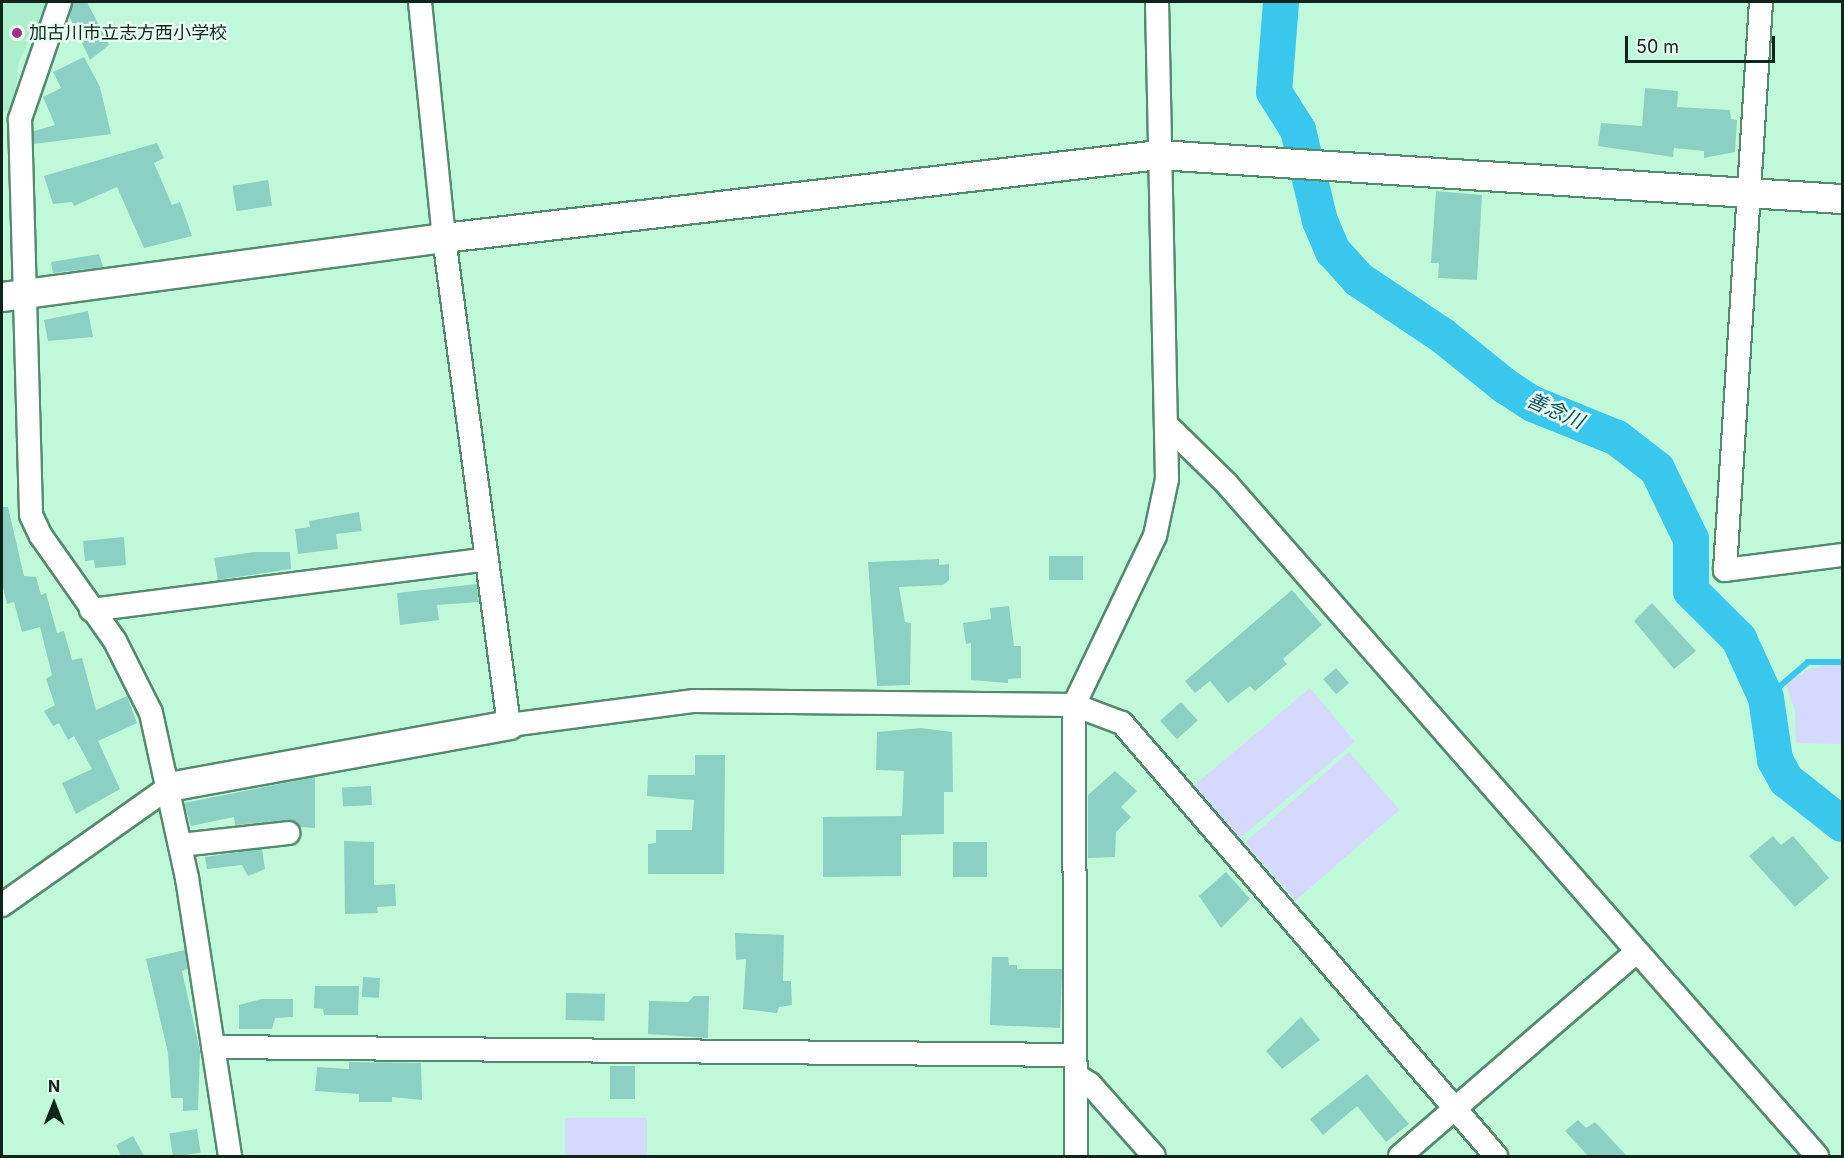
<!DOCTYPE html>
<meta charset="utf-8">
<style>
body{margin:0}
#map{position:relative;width:1844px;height:1158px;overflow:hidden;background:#c0f9da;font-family:Inter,"Noto Sans JP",sans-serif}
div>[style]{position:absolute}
.built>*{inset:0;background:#adefcc}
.green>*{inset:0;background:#d5d9fd;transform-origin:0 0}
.stream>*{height:6px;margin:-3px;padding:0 3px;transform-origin:3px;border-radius:3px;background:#39c7ee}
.river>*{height:36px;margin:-18px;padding:0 18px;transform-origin:18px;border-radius:18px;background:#39c7ee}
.building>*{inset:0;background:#8bd0c2;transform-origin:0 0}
.roads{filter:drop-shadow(2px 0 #558a6f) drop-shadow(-2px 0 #558a6f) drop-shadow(0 2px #558a6f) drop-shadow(0 -2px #558a6f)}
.minor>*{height:22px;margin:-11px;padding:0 11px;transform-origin:11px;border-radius:11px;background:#fff}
.tertiary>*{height:28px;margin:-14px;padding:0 14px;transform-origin:14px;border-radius:14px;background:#fff}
.dots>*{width:16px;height:16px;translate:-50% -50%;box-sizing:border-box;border:3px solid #e7fdf1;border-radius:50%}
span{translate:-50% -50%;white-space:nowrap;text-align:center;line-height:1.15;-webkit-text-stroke:5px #e7fdf1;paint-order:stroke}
.poi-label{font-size:18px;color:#0f251a}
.left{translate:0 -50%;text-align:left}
.water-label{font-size:20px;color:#154f5f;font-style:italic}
.frame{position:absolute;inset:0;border:3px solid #0f251a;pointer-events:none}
.north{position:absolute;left:24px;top:1074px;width:60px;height:60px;-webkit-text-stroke:4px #e7fdf1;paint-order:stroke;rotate:0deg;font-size:16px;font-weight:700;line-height:24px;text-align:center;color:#0f251a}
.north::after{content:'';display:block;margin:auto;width:21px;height:27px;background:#0f251a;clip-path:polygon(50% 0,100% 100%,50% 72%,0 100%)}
.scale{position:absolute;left:1625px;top:36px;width:150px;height:27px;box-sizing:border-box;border:3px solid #0f251a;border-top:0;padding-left:8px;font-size:18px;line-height:21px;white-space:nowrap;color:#0f251a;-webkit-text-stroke:4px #e7fdf1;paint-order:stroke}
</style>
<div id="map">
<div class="built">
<div style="clip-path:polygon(2px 2px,47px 2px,18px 64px,15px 111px,2px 112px)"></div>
</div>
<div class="green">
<div style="clip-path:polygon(1827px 665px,1842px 665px,1842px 744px,1796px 743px,1795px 710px,1786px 685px,1808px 669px)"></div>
<div style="left:1310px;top:688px;width:70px;height:152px;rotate:50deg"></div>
<div style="left:1349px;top:752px;width:77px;height:138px;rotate:49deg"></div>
<div style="left:565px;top:1118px;width:82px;height:38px"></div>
</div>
<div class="stream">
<div style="left:1766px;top:698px;width:55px;rotate:-40.6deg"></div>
<div style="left:1808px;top:662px;width:34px"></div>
</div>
<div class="river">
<div style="left:1281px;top:2px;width:90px;rotate:94.4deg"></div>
<div style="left:1274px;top:92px;width:45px;rotate:57.7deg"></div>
<div style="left:1298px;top:130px;width:94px;rotate:76.4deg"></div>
<div style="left:1320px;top:221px;width:33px;rotate:67deg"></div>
<div style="left:1333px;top:251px;width:38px;rotate:48deg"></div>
<div style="left:1358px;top:279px;width:102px;rotate:33.8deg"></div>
<div style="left:1443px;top:336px;width:80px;rotate:38.9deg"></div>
<div style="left:1505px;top:386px;width:33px;rotate:33deg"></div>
<div style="left:1533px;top:404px;width:91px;rotate:22deg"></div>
<div style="left:1617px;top:438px;width:51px;rotate:37.8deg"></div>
<div style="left:1657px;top:469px;width:78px;rotate:64.1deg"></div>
<div style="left:1691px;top:539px;width:52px;rotate:90deg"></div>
<div style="left:1691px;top:591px;width:68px;rotate:45deg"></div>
<div style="left:1739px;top:639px;width:65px;rotate:65.4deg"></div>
<div style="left:1766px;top:698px;width:63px;rotate:81.7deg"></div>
<div style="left:1775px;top:760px;width:23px;rotate:61deg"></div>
<div style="left:1786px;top:780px;width:71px;rotate:38.2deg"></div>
</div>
<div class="building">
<div style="clip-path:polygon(73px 2px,87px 2px,109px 45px,90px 60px,69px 16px)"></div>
<div style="clip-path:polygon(84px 57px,100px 87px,111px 134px,34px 144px,34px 131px,55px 125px,43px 97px,61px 88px,53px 72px)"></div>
<div style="clip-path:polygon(1645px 88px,1678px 91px,1677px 107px,1730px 110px,1731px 119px,1737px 120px,1735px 152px,1704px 158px,1704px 151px,1674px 148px,1673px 157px,1598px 146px,1601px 123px,1642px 126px)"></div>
<div style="clip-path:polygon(157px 143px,164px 158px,154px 163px,172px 205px,180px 202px,192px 236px,144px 248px,117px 187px,74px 206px,72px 202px,53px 204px,44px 176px)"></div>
<div style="left:268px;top:180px;width:26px;height:36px;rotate:81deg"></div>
<div style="clip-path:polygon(1436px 191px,1482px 195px,1477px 280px,1438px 278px,1439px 263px,1431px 263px)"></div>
<div style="clip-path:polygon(99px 254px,103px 267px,53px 273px,51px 262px)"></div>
<div style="clip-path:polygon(88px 311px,93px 337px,48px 341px,44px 320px)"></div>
<div style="clip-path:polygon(2px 507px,8px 507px,24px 576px,36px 577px,41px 595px,46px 593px,57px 633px,64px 631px,72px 660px,82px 658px,96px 710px,127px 696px,137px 723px,98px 741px,120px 789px,76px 814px,62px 783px,92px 769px,74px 736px,68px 740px,59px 723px,53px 726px,44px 711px,55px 705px,46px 679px,52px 675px,40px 627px,22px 632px,14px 602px,7px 604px,2px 583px)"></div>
<div style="clip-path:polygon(359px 512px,362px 531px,336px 534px,338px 549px,298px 554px,295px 529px,310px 527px,309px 521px)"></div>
<div style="clip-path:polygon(124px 537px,126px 565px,95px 568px,94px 560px,85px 561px,83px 541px)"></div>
<div style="clip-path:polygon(254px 552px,290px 552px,291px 569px,218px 580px,214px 558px)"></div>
<div style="left:1083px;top:556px;width:24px;height:34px;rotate:90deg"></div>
<div style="clip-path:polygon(939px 559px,939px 565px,949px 564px,949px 580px,943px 585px,899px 587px,905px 622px,911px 623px,910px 685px,877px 686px,868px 562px)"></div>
<div style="clip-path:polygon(477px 584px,479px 602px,437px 605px,439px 620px,400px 625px,397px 593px)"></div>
<div style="clip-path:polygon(1292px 590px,1322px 625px,1283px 659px,1287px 664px,1255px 691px,1250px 686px,1228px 703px,1210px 681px,1195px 693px,1185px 681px)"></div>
<div style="clip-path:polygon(1652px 603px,1696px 651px,1674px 669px,1634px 621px)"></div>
<div style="clip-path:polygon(1009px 606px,1014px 646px,1021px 646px,1021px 678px,1008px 679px,1008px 683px,971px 680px,971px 643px,966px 644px,963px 623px,991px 619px,990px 608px)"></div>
<div style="left:1336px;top:668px;width:20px;height:17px;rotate:49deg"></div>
<div style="left:1181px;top:702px;width:25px;height:28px;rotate:48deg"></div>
<div style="clip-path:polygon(921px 728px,952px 732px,953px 792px,944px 792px,944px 834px,901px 835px,901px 876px,823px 877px,823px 817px,902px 816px,904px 771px,876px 770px,877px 732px)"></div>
<div style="clip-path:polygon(695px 755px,725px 755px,724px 874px,648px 874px,648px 844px,656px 843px,656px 830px,692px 830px,694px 800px,647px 796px,648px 775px,695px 775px)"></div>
<div style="clip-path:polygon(1115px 771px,1137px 791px,1121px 807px,1131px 817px,1116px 832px,1115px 857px,1088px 858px,1088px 795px)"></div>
<div style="clip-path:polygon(315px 777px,315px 828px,300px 827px,287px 820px,235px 825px,234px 817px,191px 826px,184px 803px)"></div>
<div style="left:371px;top:786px;width:19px;height:29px;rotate:87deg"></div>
<div style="clip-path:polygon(1773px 836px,1781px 845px,1793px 836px,1829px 878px,1795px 907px,1749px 856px)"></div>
<div style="clip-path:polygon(344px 841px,374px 842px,374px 885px,395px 884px,396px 906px,377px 907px,378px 913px,345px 914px)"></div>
<div style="left:953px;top:842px;width:34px;height:35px"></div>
<div style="clip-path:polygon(262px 849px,265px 869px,248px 876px,242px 865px,207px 869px,205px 857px)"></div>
<div style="clip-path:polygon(1226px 872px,1250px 899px,1221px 928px,1199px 896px)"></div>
<div style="clip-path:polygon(735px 933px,784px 935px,783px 981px,791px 981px,792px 1005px,779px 1007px,777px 1013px,743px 1009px,746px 959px,736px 960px)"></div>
<div style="clip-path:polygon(185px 950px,187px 969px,182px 971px,200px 1051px,198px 1110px,183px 1111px,183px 1098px,171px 1098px,168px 1053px,146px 959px)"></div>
<div style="clip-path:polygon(992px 957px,1008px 957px,1009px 965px,1017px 965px,1017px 969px,1062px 969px,1060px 1028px,990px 1025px)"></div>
<div style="left:363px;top:977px;width:17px;height:20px;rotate:3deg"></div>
<div style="clip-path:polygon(315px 986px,359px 986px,358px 1015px,324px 1015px,323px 1009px,314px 1008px)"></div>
<div style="left:566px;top:993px;width:39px;height:27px;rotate:1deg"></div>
<div style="clip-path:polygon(694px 996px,709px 996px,708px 1038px,648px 1034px,649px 1001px,688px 1002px)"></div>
<div style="clip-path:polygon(262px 999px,293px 999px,293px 1017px,275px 1018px,272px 1029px,239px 1029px,239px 1005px)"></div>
<div style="clip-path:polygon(1301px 1017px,1320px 1040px,1282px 1069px,1266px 1051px)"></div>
<div style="clip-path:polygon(349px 1062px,421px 1063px,422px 1100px,392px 1097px,392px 1102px,359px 1102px,359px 1094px,315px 1091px,317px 1067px,349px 1069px)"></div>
<div style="left:610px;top:1066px;width:25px;height:33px"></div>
<div style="clip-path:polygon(1367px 1074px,1409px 1124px,1386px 1142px,1357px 1106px,1323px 1135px,1310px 1119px)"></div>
<div style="clip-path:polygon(1578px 1120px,1586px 1128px,1595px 1122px,1627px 1156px,1588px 1156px,1565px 1131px)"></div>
<div style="left:197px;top:1129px;width:24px;height:28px;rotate:81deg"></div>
<div style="clip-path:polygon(133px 1136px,144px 1156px,121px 1156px,116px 1145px)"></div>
</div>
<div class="roads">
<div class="minor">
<div style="left:60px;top:2px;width:124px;rotate:108.9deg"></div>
<div style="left:20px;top:119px;width:396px;rotate:88.4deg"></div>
<div style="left:31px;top:515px;width:23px;rotate:65deg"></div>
<div style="left:41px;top:536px;width:128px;rotate:54.8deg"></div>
<div style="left:115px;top:641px;width:80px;rotate:63.4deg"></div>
<div style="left:151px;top:713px;width:169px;rotate:77.7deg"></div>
<div style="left:187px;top:878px;width:281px;rotate:81.2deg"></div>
<div style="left:420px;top:2px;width:237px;rotate:84.2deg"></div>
<div style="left:444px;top:238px;width:491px;rotate:82.4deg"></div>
<div style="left:509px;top:725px;width:187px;rotate:-7.4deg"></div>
<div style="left:694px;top:701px;width:380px;rotate:0.6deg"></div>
<div style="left:1074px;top:705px;width:51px;rotate:20.6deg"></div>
<div style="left:1122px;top:723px;width:572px;rotate:49.18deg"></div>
<div style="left:1761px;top:2px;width:569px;rotate:93.63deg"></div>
<div style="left:1725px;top:570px;width:118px;rotate:-7.3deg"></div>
<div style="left:1167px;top:425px;width:83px;rotate:44.5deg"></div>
<div style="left:1226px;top:483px;width:896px;rotate:48.71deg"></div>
<div style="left:91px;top:610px;width:399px;rotate:-7.3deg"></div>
<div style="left:180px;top:845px;width:109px;rotate:-6.3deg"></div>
<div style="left:2px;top:905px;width:204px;rotate:-35.2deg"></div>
<div style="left:213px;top:1047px;width:862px;rotate:0.53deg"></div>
<div style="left:1076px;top:1075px;width:17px;rotate:33deg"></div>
<div style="left:1090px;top:1084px;width:96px;rotate:48.4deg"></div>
<div style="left:1076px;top:1156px;width:451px;rotate:-90.3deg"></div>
<div style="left:1074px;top:705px;width:187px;rotate:-64.4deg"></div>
<div style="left:1155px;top:536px;width:58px;rotate:-78.1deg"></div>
<div style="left:1167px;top:479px;width:477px;rotate:-91.2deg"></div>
<div style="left:1400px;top:1156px;width:312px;rotate:-40.8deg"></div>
</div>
<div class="tertiary">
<div style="left:2px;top:297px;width:446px;rotate:-7.6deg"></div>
<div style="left:444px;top:238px;width:720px;rotate:-6.62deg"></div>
<div style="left:1159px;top:155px;width:684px;rotate:3.69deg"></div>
<div style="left:169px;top:787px;width:346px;rotate:-10.3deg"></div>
</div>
</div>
<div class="dots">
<div style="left:17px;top:33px;background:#a62f86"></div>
</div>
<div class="poi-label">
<span class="left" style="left:29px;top:33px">加古川市立志方西小学校</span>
</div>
<div class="water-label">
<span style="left:1555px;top:411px;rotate:24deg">善念川</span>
</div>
<div class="frame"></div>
<div class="north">N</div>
<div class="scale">50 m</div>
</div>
